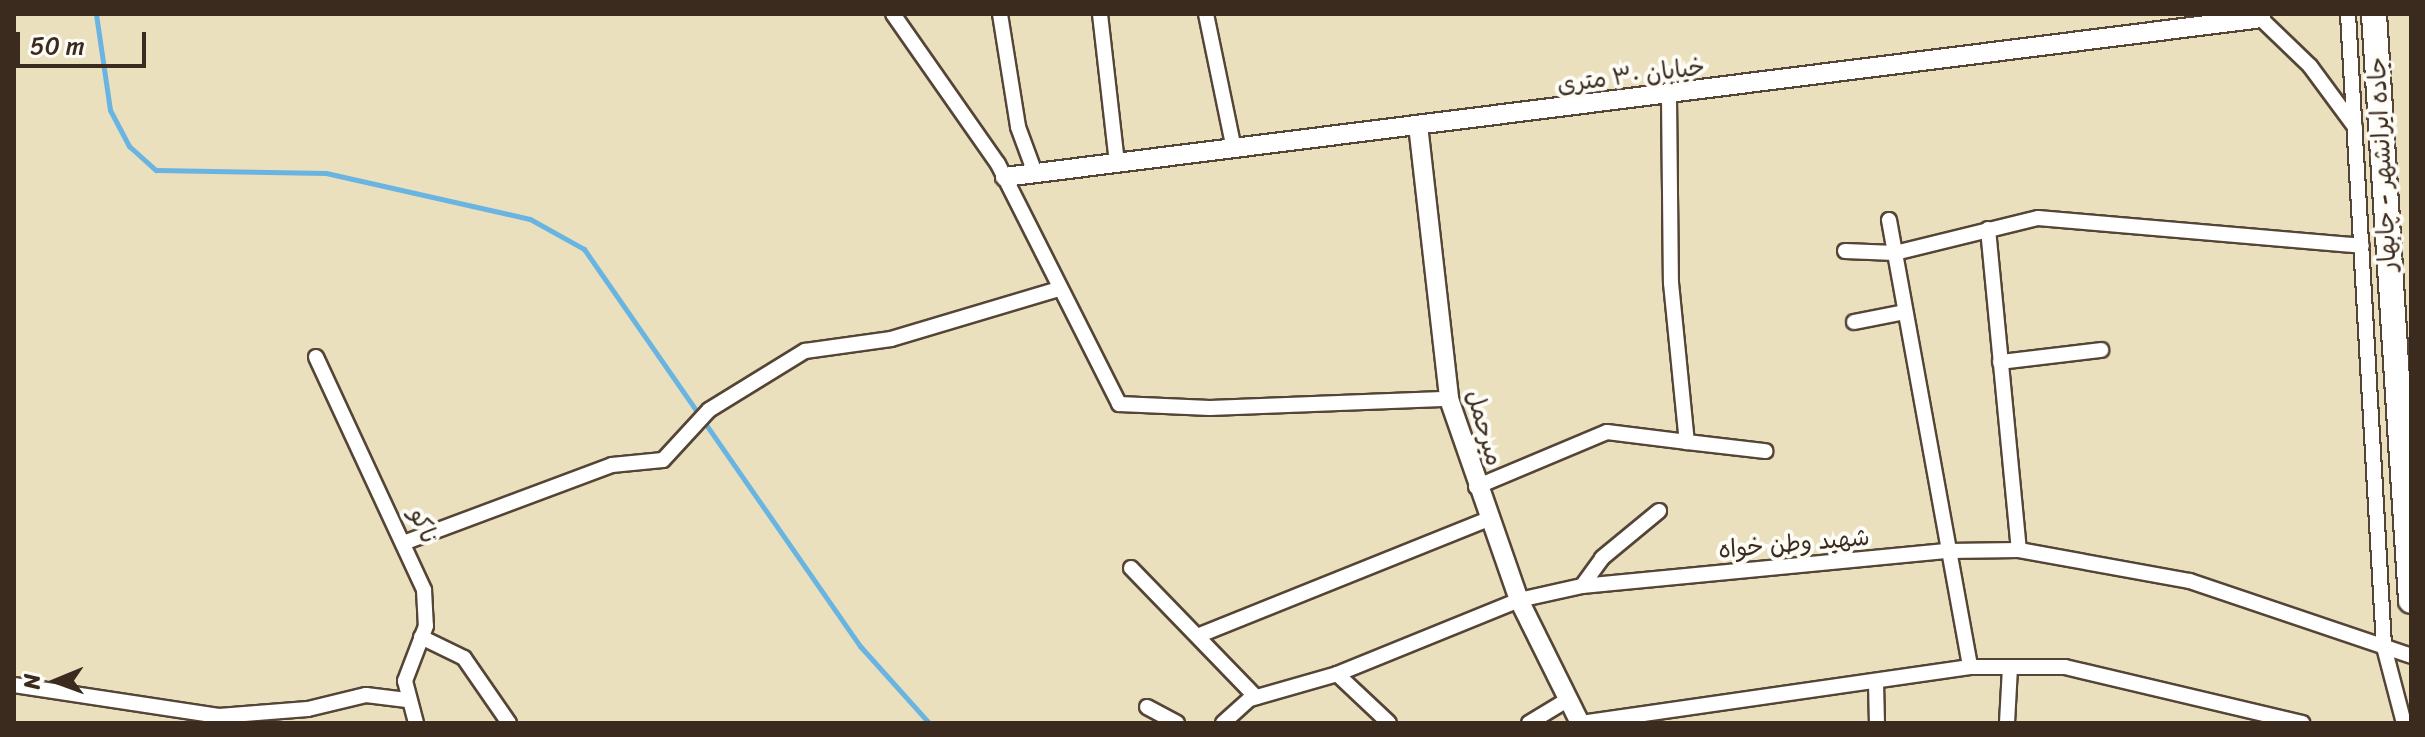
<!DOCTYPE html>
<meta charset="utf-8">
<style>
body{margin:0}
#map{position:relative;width:2425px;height:737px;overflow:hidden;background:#eae0be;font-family:Sriracha,"Playpen Sans Arabic",sans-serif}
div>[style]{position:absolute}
.stream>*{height:5px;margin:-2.5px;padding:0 2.5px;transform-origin:2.5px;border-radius:2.5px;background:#6ab4e2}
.roads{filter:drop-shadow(2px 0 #554536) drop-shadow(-2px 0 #554536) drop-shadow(0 2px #554536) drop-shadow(0 -2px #554536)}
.minor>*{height:14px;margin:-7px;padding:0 7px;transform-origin:7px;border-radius:7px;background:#fff}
.tertiary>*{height:18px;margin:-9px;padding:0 9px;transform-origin:9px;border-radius:9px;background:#fff}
.trunk>*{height:24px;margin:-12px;padding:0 12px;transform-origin:12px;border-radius:12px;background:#fff}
span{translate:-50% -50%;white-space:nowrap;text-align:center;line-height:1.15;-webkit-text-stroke:8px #fdfcf7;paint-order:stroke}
.street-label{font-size:24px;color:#3b2a1e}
.frame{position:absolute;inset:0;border:16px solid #3b2a1e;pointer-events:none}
.north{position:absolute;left:16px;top:641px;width:80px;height:80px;-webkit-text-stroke:6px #fdfcf7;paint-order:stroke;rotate:269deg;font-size:22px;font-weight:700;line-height:32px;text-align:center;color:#3b2a1e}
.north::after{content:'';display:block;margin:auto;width:28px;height:36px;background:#3b2a1e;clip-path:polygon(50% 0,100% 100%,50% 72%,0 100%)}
.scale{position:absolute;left:16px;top:32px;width:130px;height:36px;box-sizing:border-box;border:4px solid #3b2a1e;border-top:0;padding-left:10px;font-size:24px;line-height:28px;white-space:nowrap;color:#3b2a1e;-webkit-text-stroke:6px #fdfcf7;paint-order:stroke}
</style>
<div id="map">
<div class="stream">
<div style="left:96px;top:14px;width:97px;rotate:81.7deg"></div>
<div style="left:110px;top:110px;width:41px;rotate:62.2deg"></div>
<div style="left:129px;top:146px;width:36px;rotate:42deg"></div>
<div style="left:156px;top:170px;width:170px;rotate:1deg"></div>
<div style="left:326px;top:173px;width:209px;rotate:12.7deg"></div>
<div style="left:530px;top:219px;width:62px;rotate:29.1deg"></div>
<div style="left:584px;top:249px;width:484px;rotate:55.2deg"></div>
<div style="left:860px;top:646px;width:103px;rotate:48.1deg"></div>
</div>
<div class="roads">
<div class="minor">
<div style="left:893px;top:14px;width:183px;rotate:55deg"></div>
<div style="left:998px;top:164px;width:269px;rotate:63.2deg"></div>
<div style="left:1119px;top:404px;width:91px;rotate:2.5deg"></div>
<div style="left:1210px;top:408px;width:239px;rotate:-2.2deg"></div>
<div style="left:1000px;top:14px;width:114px;rotate:80.9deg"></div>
<div style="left:1018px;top:127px;width:49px;rotate:69.7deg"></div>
<div style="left:1100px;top:14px;width:150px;rotate:83.5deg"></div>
<div style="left:1206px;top:14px;width:138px;rotate:78.3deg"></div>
<div style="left:2256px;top:14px;width:75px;rotate:43.9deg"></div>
<div style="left:2310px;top:66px;width:76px;rotate:53.6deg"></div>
<div style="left:2348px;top:14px;width:634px;rotate:86.74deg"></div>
<div style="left:2384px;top:647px;width:79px;rotate:75.3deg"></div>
<div style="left:1669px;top:97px;width:186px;rotate:89.4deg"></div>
<div style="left:1671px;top:283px;width:160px;rotate:84.3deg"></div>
<div style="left:1687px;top:442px;width:79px;rotate:6.6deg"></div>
<div style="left:1889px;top:220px;width:454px;rotate:79.7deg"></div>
<div style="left:1988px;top:229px;width:322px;rotate:84.5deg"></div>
<div style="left:1845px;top:251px;width:50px;rotate:2.3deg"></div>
<div style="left:1895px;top:253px;width:147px;rotate:-13.8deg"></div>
<div style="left:2038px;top:218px;width:325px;rotate:4.9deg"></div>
<div style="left:1854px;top:322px;width:52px;rotate:-11.1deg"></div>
<div style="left:316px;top:357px;width:257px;rotate:65.1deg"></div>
<div style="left:424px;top:590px;width:36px;rotate:87deg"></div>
<div style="left:426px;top:626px;width:59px;rotate:110.9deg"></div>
<div style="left:405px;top:681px;width:43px;rotate:75.3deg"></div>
<div style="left:2000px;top:362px;width:102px;rotate:-6.8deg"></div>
<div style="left:1476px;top:487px;width:142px;rotate:-22.8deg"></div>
<div style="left:1607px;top:432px;width:81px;rotate:7.1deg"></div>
<div style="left:406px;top:542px;width:220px;rotate:-20.5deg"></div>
<div style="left:612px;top:465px;width:51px;rotate:-5.6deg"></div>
<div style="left:663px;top:460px;width:68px;rotate:-47.4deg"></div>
<div style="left:709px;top:410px;width:113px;rotate:-31.6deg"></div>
<div style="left:805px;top:351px;width:87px;rotate:-7.9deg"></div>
<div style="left:891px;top:339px;width:175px;rotate:-16.6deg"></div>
<div style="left:1131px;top:568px;width:180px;rotate:45.9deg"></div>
<div style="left:1582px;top:586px;width:34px;rotate:-54deg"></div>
<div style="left:1602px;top:558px;width:74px;rotate:-39.5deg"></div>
<div style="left:1200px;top:635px;width:310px;rotate:-21.9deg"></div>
<div style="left:421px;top:637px;width:48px;rotate:26deg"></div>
<div style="left:464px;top:658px;width:79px;rotate:55.3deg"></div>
<div style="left:1337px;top:674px;width:71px;rotate:43.3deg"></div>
<div style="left:1876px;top:683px;width:40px;rotate:88.6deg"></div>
<div style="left:14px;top:685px;width:207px;rotate:8.6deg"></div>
<div style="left:219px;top:716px;width:89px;rotate:-4.5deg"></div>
<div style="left:308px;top:709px;width:60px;rotate:-13.6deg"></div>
<div style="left:366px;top:695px;width:41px;rotate:7deg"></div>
<div style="left:1147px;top:707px;width:34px;rotate:28deg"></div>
<div style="left:1223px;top:723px;width:36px;rotate:-42deg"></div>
<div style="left:1250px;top:699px;width:91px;rotate:-16deg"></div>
<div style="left:1337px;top:674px;width:196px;rotate:-22.1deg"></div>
<div style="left:1519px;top:600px;width:65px;rotate:-12.5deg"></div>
<div style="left:1582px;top:586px;width:368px;rotate:-5.5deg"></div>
<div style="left:1948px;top:551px;width:71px;rotate:-0.8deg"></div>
<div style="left:2019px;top:550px;width:174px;rotate:10.3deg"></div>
<div style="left:2190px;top:581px;width:233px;rotate:18.7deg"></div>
<div style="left:1529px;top:723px;width:44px;rotate:-31.2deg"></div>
<div style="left:1581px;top:723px;width:393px;rotate:-8.2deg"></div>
<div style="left:1970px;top:667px;width:95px"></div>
<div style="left:2065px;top:667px;width:244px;rotate:13.3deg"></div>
<div style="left:2007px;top:723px;width:55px;rotate:-86.9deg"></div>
</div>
<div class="tertiary">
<div style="left:1418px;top:125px;width:276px;rotate:83.5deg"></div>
<div style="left:1449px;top:399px;width:213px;rotate:70.8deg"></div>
<div style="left:1519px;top:600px;width:137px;rotate:63.6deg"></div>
<div style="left:1005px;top:177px;width:1266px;rotate:-7.21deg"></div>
</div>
<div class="trunk">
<div style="left:2374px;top:14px;width:588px;rotate:86.39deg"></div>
</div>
</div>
<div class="street-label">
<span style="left:1631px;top:76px;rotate:-7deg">خیابان ۳۰ متری</span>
<span style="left:2383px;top:164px;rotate:-93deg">جاده ایرانشهر - چابهار</span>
<span style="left:1484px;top:428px;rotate:74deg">میرحمل</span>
<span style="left:423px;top:526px;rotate:67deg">ناکو</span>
<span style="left:1794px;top:544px;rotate:-5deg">شهید وطن خواه</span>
</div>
<div class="frame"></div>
<div class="north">N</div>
<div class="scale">50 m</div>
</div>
